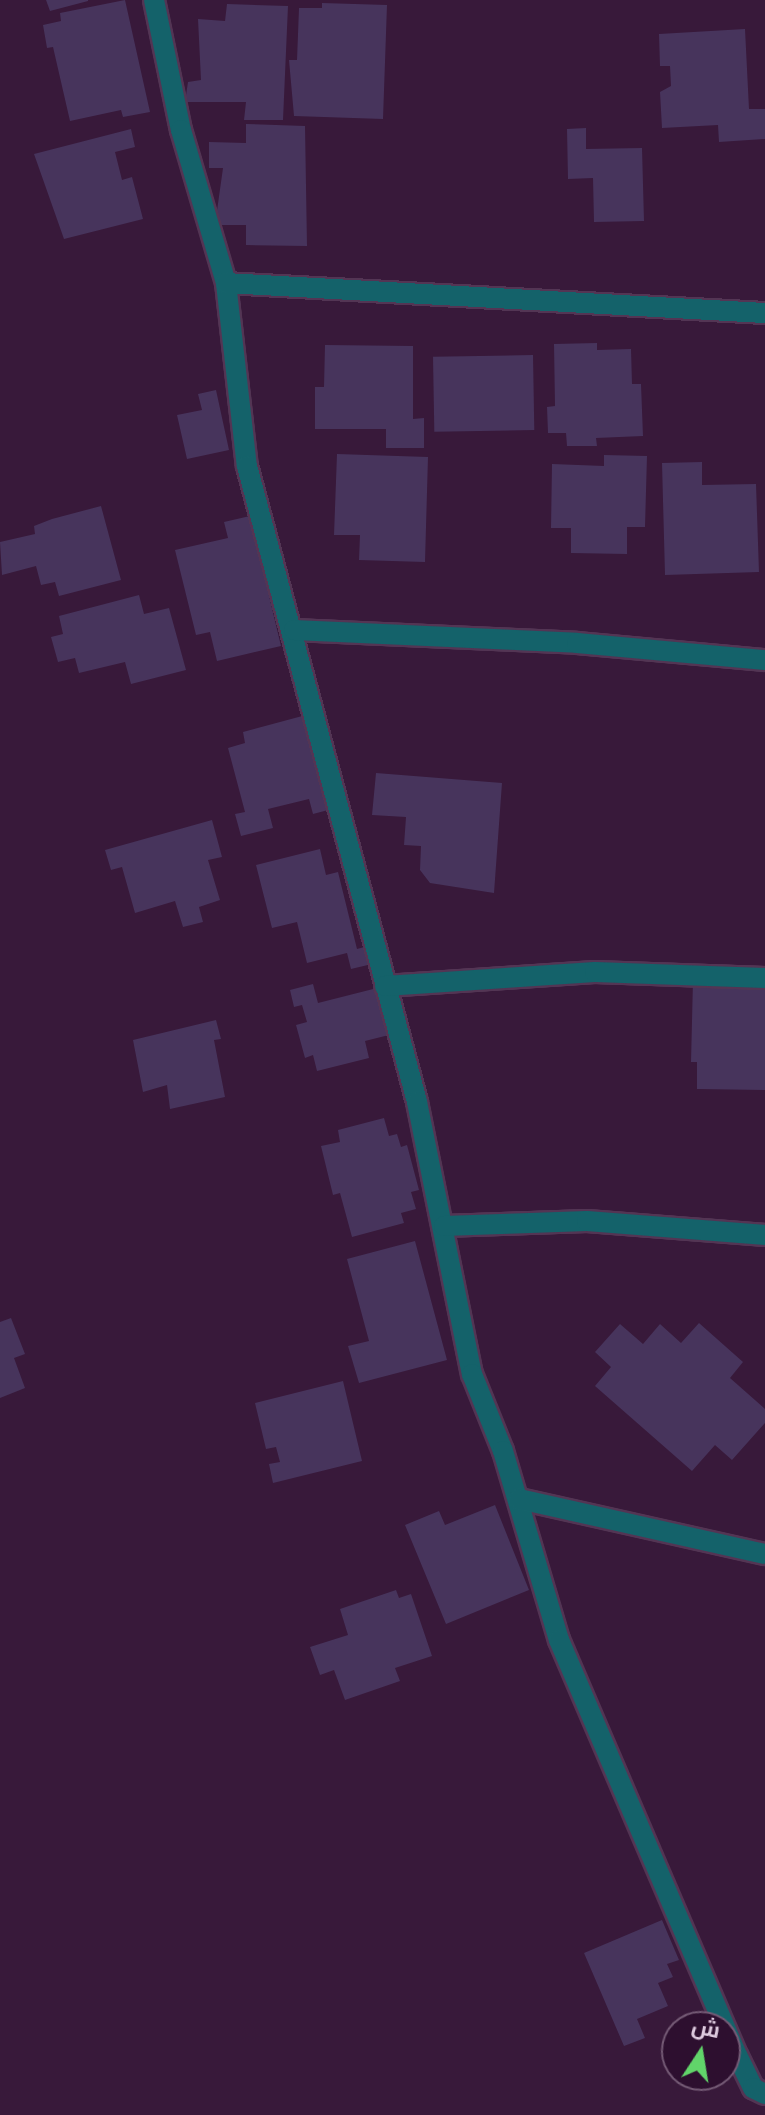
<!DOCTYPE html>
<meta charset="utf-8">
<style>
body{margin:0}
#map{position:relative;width:765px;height:2115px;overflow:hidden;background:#38193a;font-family:"Sofia Sans Condensed",Cairo,sans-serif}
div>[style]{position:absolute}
.building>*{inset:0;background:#47345c;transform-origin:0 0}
.roads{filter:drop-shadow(2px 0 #533554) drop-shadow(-2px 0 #533554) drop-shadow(0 2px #533554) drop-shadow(0 -2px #533554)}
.minor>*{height:20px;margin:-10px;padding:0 10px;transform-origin:10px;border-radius:10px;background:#14626a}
span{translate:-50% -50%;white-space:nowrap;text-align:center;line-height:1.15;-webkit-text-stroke:8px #2d0f2f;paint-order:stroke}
.north{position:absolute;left:661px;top:2011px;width:80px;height:80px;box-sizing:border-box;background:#2d0f2f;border:2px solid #745a75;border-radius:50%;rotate:12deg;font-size:22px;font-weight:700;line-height:32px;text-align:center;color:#decadf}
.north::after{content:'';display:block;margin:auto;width:28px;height:36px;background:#61d46a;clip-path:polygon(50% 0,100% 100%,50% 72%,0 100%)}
</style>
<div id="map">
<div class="building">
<div style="clip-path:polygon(46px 0,88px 0,88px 1px,50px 11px)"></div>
<div style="clip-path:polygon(125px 0,150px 112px,123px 117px,121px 110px,70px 121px,53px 47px,47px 48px,43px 25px,61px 21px,60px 13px)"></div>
<div style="clip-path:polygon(322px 3px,387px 5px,383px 119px,294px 116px,289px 60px,297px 60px,299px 8px,322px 8px)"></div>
<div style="clip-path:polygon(227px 4px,288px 6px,283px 120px,244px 120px,246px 102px,185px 102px,188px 82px,201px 80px,198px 19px,225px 21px)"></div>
<div style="clip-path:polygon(745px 29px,749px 109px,765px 109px,765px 139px,719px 142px,718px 125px,662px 128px,660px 92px,671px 86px,670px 66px,660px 66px,659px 34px)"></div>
<div style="clip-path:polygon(246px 124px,305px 126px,307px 246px,246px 245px,246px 225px,215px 225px,223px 168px,209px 168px,209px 142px,246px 143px)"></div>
<div style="clip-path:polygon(586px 128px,586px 149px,642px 148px,644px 221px,594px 222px,593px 178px,568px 179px,567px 129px)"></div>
<div style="clip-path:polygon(131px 129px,135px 147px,115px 152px,122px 180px,132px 177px,143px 219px,64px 239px,34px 154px)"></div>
<div style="clip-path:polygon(597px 343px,597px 350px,631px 349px,632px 384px,641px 384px,643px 436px,596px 438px,597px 446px,567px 446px,566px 433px,548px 433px,547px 407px,555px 406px,554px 344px)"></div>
<div style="clip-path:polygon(325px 345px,413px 346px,413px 419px,424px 418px,424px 448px,386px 448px,386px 429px,315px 429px,315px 387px,324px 387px)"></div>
<div style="left:533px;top:355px;width:75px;height:100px;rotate:89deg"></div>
<div style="clip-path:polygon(216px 390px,229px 450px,187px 459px,177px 415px,202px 410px,198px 394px)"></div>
<div style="clip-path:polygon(337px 454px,428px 457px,425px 562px,359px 560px,360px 535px,334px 535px)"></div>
<div style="clip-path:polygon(604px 455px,647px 456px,645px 527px,627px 527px,627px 554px,571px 553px,571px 528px,551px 528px,552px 464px,604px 466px)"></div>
<div style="clip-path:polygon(702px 462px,702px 485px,756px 484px,759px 572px,665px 575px,662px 463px)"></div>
<div style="clip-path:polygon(101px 506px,121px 580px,59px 596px,55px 582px,41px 585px,36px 566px,2px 575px,0 542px,35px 534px,34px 526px,52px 519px)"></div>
<div style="clip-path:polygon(250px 516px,281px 646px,217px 661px,210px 632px,196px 635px,175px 550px,228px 538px,224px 522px)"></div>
<div style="clip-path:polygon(139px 595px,144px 614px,169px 608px,186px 670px,131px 684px,125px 662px,79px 673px,75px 658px,58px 662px,51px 637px,63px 634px,59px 616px)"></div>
<div style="clip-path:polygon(306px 715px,332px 809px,313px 814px,309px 799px,268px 809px,273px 828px,241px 836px,235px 814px,245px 812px,228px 748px,245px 743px,243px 732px)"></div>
<div style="clip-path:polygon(376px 773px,502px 783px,494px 893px,430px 883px,420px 870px,421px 846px,404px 845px,406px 817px,372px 815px)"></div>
<div style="clip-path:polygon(212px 820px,222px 857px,208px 860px,220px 900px,199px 907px,203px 922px,183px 927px,175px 901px,135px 913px,122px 867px,111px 870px,105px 850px)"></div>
<div style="clip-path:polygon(320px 849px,326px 875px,338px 872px,357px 949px,368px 946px,372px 964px,351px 969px,347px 953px,307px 963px,297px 922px,272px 928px,256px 865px)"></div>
<div style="clip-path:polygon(693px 980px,765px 981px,765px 1090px,697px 1089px,697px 1062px,691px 1062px)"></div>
<div style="clip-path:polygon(313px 984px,318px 1003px,385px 986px,397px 1033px,365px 1041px,369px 1058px,317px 1071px,313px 1055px,305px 1058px,296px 1025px,307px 1022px,302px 1005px,294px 1007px,290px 990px)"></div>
<div style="clip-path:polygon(216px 1020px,221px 1039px,214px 1040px,225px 1097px,170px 1109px,167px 1085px,143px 1092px,133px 1040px)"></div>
<div style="clip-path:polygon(384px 1118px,389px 1136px,397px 1134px,401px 1147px,407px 1145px,419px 1190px,411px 1192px,416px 1209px,401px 1213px,404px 1223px,352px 1237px,340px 1193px,333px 1195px,321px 1146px,340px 1142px,338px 1130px)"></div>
<div style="clip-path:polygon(415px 1241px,447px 1360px,359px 1383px,348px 1346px,369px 1341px,347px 1259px)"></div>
<div style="clip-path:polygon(11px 1318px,25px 1354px,14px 1358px,25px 1388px,0 1398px,0 1322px)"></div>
<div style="clip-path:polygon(699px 1323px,743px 1362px,730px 1378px,765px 1409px,765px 1423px,732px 1460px,715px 1445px,692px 1471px,595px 1386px,611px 1367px,595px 1352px,620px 1324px,643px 1344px,660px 1324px,681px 1343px)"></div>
<div style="clip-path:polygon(343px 1381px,362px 1461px,273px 1483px,269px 1464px,280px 1462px,276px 1447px,266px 1449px,255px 1403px)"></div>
<div style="clip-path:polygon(495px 1505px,529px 1590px,446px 1624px,405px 1525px,439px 1511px,445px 1525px)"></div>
<div style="clip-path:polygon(396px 1590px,399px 1598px,411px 1594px,432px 1656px,395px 1668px,400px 1681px,345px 1700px,334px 1670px,320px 1675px,310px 1647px,348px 1635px,340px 1609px)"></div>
<div style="clip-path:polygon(662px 1920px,679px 1960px,667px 1964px,673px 1977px,658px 1983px,668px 2006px,637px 2019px,645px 2038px,624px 2046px,584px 1953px)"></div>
</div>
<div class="roads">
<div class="minor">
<div style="left:154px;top:0;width:133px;rotate:78.3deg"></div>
<div style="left:181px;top:130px;width:159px;rotate:73.6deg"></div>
<div style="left:226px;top:283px;width:184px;rotate:83.5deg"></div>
<div style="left:247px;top:466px;width:658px;rotate:75.03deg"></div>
<div style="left:417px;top:1102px;width:278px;rotate:78.6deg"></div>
<div style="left:472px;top:1374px;width:83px;rotate:68.1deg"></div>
<div style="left:503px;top:1451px;width:197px;rotate:73.5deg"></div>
<div style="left:559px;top:1640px;width:452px;rotate:66.8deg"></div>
<div style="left:737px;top:2055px;width:37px;rotate:64deg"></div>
<div style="left:753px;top:2088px;width:13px;rotate:27deg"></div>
<div style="left:226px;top:283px;width:540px;rotate:3.19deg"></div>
<div style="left:294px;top:630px;width:283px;rotate:2.6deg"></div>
<div style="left:577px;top:643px;width:189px;rotate:5.2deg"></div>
<div style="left:385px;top:986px;width:210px;rotate:-3.8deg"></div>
<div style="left:595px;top:972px;width:170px;rotate:2deg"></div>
<div style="left:444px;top:1226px;width:143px;rotate:-2deg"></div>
<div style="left:587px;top:1221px;width:179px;rotate:4.5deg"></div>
<div style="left:519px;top:1499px;width:252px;rotate:12.6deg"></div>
</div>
</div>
<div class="north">ش</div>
</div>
